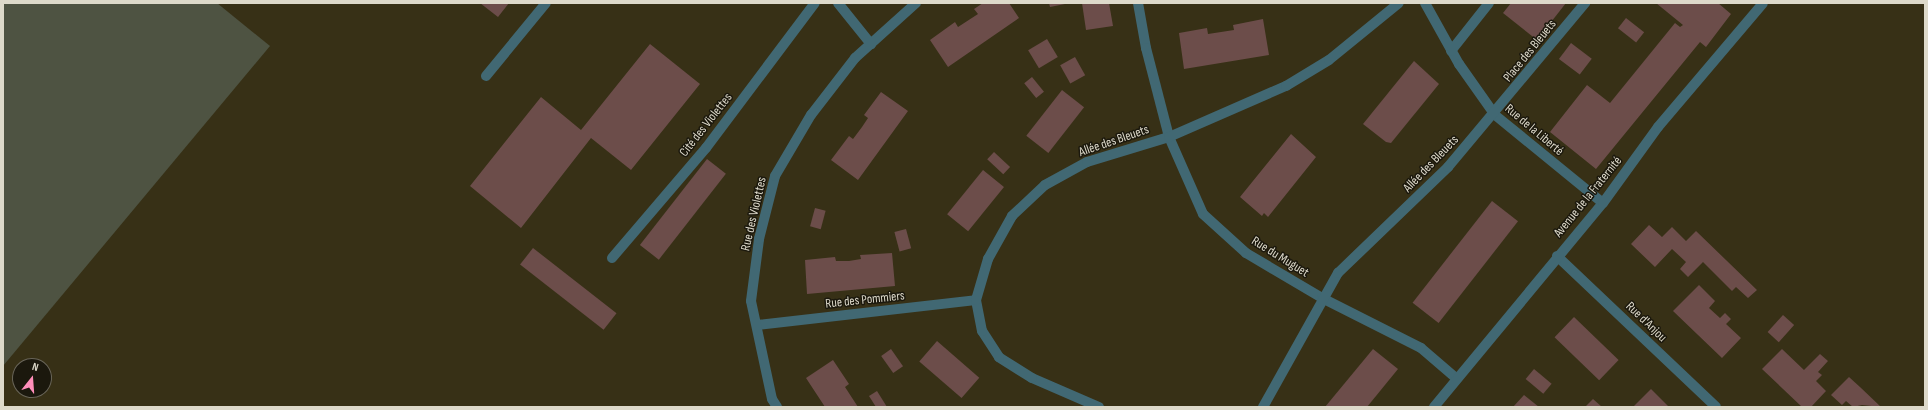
<!DOCTYPE html>
<meta charset="utf-8">
<style>
body{margin:0}
#map{position:relative;width:1928px;height:410px;overflow:hidden;background:#373016;font-family:"Sofia Sans Condensed",sans-serif}
div>[style]{position:absolute}
.green>*{inset:0;background:#4e5342}
.building>*{inset:0;background:#6c4d4a;transform-origin:0 0}
.minor>*{height:10px;margin:-5px;padding:0 5px;transform-origin:5px;border-radius:5px;background:#416873}
span{translate:-50% -50%;white-space:nowrap;text-align:center;line-height:1.15;-webkit-text-stroke:3px #1b180d;paint-order:stroke}
.street-label{font-size:13px;color:#ddd9ca}
.frame{position:absolute;inset:0;border:4px solid #ddd9ca;pointer-events:none}
.north{position:absolute;left:12px;top:358px;width:40px;height:40px;box-sizing:border-box;background:#1b180d;border:1px solid #696559;border-radius:50%;rotate:17deg;font-size:11px;font-weight:700;line-height:16px;text-align:center;color:#ddd9ca}
.north::after{content:'';display:block;margin:auto;width:14px;height:18px;background:#ff8eba;clip-path:polygon(50% 0,100% 100%,50% 72%,0 100%)}
</style>
<div id="map">
<div class="green">
<div style="clip-path:polygon(3px 3px,217px 3px,270px 46px,3px 366px)"></div>
</div>
<div class="building">
<div style="clip-path:polygon(480px 3px,509px 3px,498px 17px)"></div>
<div style="clip-path:polygon(983px 3px,1009px 3px,1019px 18px,948px 67px,930px 40px,955px 22px,958px 27px,978px 14px,974px 9px)"></div>
<div style="clip-path:polygon(1049px 3px,1065px 3px,1065px 4px,1050px 7px)"></div>
<div style="clip-path:polygon(1082px 3px,1109px 3px,1113px 26px,1086px 30px)"></div>
<div style="clip-path:polygon(1511px 3px,1566px 3px,1537px 40px,1503px 13px)"></div>
<div style="clip-path:polygon(1656px 3px,1718px 3px,1731px 14px,1706px 47px,1700px 42px,1596px 169px,1550px 132px,1587px 85px,1610px 103px,1675px 23px,1680px 27px,1683px 25px)"></div>
<div style="left:1626px;top:18px;width:23px;height:13px;rotate:38deg"></div>
<div style="clip-path:polygon(1263px 19px,1269px 55px,1184px 69px,1179px 33px,1207px 28px,1208px 34px,1234px 30px,1233px 25px)"></div>
<div style="left:1047px;top:39px;width:21px;height:22px;rotate:59deg"></div>
<div style="left:1571px;top:43px;width:26px;height:20px;rotate:37deg"></div>
<div style="clip-path:polygon(650px 44px,700px 84px,631px 170px,591px 138px,521px 228px,470px 186px,541px 97px,581px 130px)"></div>
<div style="left:1075px;top:57px;width:21px;height:17px;rotate:61deg"></div>
<div style="clip-path:polygon(1414px 61px,1439px 84px,1391px 143px,1386px 142px,1363px 124px)"></div>
<div style="left:1032px;top:77px;width:19px;height:10px;rotate:51deg"></div>
<div style="left:1062px;top:90px;width:28px;height:58px;rotate:38deg"></div>
<div style="clip-path:polygon(881px 92px,908px 111px,858px 180px,831px 160px,849px 136px,853px 139px,862px 127px,868px 118px,864px 115px)"></div>
<div style="clip-path:polygon(1291px 134px,1316px 157px,1268px 217px,1264px 213px,1262px 216px,1240px 197px)"></div>
<div style="left:994px;top:152px;width:22px;height:10px;rotate:43deg"></div>
<div style="left:707px;top:159px;width:24px;height:109px;rotate:38deg"></div>
<div style="left:983px;top:170px;width:27px;height:57px;rotate:39deg"></div>
<div style="left:1492px;top:201px;width:33px;height:129px;rotate:38deg"></div>
<div style="left:815px;top:208px;width:11px;height:19px;rotate:15deg"></div>
<div style="clip-path:polygon(1649px 225px,1662px 237px,1672px 227px,1686px 241px,1696px 231px,1757px 290px,1748px 298px,1736px 287px,1732px 291px,1703px 262px,1688px 277px,1680px 269px,1686px 262px,1672px 249px,1655px 267px,1631px 244px)"></div>
<div style="left:906px;top:229px;width:20px;height:12px;rotate:75deg"></div>
<div style="left:533px;top:248px;width:106px;height:21px;rotate:38deg"></div>
<div style="clip-path:polygon(892px 253px,895px 286px,807px 294px,805px 260px,835px 257px,836px 261px,849px 261px,861px 259px,860px 255px)"></div>
<div style="clip-path:polygon(1699px 285px,1715px 301px,1709px 308px,1720px 318px,1725px 313px,1731px 319px,1726px 324px,1741px 338px,1722px 358px,1673px 311px)"></div>
<div style="left:1783px;top:315px;width:15px;height:23px;rotate:42deg"></div>
<div style="left:1574px;top:317px;width:62px;height:28px;rotate:44deg"></div>
<div style="left:937px;top:341px;width:56px;height:27px;rotate:41deg"></div>
<div style="left:891px;top:349px;width:21px;height:12px;rotate:55deg"></div>
<div style="clip-path:polygon(1373px 349px,1398px 369px,1367px 407px,1325px 407px)"></div>
<div style="clip-path:polygon(1782px 349px,1804px 370px,1820px 354px,1828px 361px,1818px 372px,1822px 375px,1816px 381px,1826px 391px,1811px 407px,1802px 407px,1762px 369px)"></div>
<div style="clip-path:polygon(833px 360px,849px 384px,845px 387px,858px 407px,825px 407px,806px 378px)"></div>
<div style="left:1534px;top:369px;width:23px;height:13px;rotate:40deg"></div>
<div style="clip-path:polygon(1849px 377px,1860px 387px,1881px 407px,1862px 405px,1853px 407px,1846px 401px,1842px 405px,1831px 395px)"></div>
<div style="clip-path:polygon(1651px 389px,1669px 407px,1633px 407px)"></div>
<div style="clip-path:polygon(877px 391px,887px 407px,876px 407px,869px 396px)"></div>
<div style="clip-path:polygon(1524px 395px,1539px 407px,1513px 407px)"></div>
<div style="clip-path:polygon(1593px 399px,1602px 407px,1585px 407px)"></div>
</div>
<div class="minor">
<div style="left:838px;top:3px;width:53px;rotate:51.2deg"></div>
<div style="left:1138px;top:3px;width:46px;rotate:79.9deg"></div>
<div style="left:1146px;top:48px;width:92px;rotate:75.5deg"></div>
<div style="left:1169px;top:137px;width:84px;rotate:66.2deg"></div>
<div style="left:1203px;top:214px;width:58px;rotate:42.2deg"></div>
<div style="left:1246px;top:253px;width:88px;rotate:30.6deg"></div>
<div style="left:1322px;top:298px;width:111px;rotate:26.8deg"></div>
<div style="left:1421px;top:348px;width:46px;rotate:40.6deg"></div>
<div style="left:1425px;top:3px;width:70px;rotate:60.9deg"></div>
<div style="left:1459px;top:64px;width:62px;rotate:54.8deg"></div>
<div style="left:1495px;top:115px;width:139px;rotate:39.2deg"></div>
<div style="left:1451px;top:51px;width:61px;rotate:-51.6deg"></div>
<div style="left:486px;top:76px;width:94px;rotate:-50.6deg"></div>
<div style="left:1557px;top:256px;width:219px;rotate:43.5deg"></div>
<div style="left:612px;top:258px;width:145px;rotate:-49.5deg"></div>
<div style="left:706px;top:148px;width:181px;rotate:-53.1deg"></div>
<div style="left:757px;top:325px;width:220px;rotate:-6.5deg"></div>
<div style="left:777px;top:407px;width:9px;rotate:-122deg"></div>
<div style="left:772px;top:399px;width:100px;rotate:-102.1deg"></div>
<div style="left:751px;top:301px;width:63px;rotate:-82.6deg"></div>
<div style="left:759px;top:239px;width:65px;rotate:-75.7deg"></div>
<div style="left:775px;top:176px;width:71px;rotate:-59.5deg"></div>
<div style="left:811px;top:115px;width:72px;rotate:-52.3deg"></div>
<div style="left:855px;top:58px;width:82px;rotate:-42deg"></div>
<div style="left:1099px;top:407px;width:73px;rotate:-156.6deg"></div>
<div style="left:1032px;top:378px;width:39px;rotate:-148deg"></div>
<div style="left:999px;top:357px;width:31px;rotate:-123deg"></div>
<div style="left:982px;top:331px;width:32px;rotate:-101deg"></div>
<div style="left:976px;top:300px;width:43px;rotate:-73.7deg"></div>
<div style="left:988px;top:259px;width:49px;rotate:-60.8deg"></div>
<div style="left:1012px;top:216px;width:45px;rotate:-43.2deg"></div>
<div style="left:1045px;top:185px;width:48px;rotate:-28.7deg"></div>
<div style="left:1087px;top:162px;width:86px;rotate:-17deg"></div>
<div style="left:1169px;top:137px;width:128px;rotate:-23.6deg"></div>
<div style="left:1286px;top:86px;width:50px;rotate:-31.2deg"></div>
<div style="left:1329px;top:60px;width:90px;rotate:-39.2deg"></div>
<div style="left:1263px;top:407px;width:154px;rotate:-60.8deg"></div>
<div style="left:1338px;top:273px;width:153px;rotate:-43.9deg"></div>
<div style="left:1448px;top:167px;width:214px;rotate:-50.1deg"></div>
<div style="left:1434px;top:407px;width:265px;rotate:-50.4deg"></div>
<div style="left:1603px;top:203px;width:94px;rotate:-54.1deg"></div>
<div style="left:1658px;top:127px;width:162px;rotate:-49.7deg"></div>
</div>
<div class="street-label">
<span style="left:1530px;top:51px;rotate:-51deg">Place des Bleuets</span>
<span style="left:706px;top:125px;rotate:-52deg">Cité des Violettes</span>
<span style="left:1534px;top:130px;rotate:40deg">Rue de la Liberté</span>
<span style="left:1114px;top:141px;rotate:-19deg">Allée des Bleuets</span>
<span style="left:1431px;top:164px;rotate:-46deg">Allée des Bleuets</span>
<span style="left:1588px;top:197px;rotate:-51deg">Avenue de la Fraternité</span>
<span style="left:754px;top:214px;rotate:-77deg">Rue des Violettes</span>
<span style="left:1280px;top:257px;rotate:32deg">Rue du Muguet</span>
<span style="left:865px;top:300px;rotate:-6deg">Rue des Pommiers</span>
<span style="left:1646px;top:322px;rotate:44deg">Rue d'Anjou</span>
</div>
<div class="frame"></div>
<div class="north">N</div>
</div>
